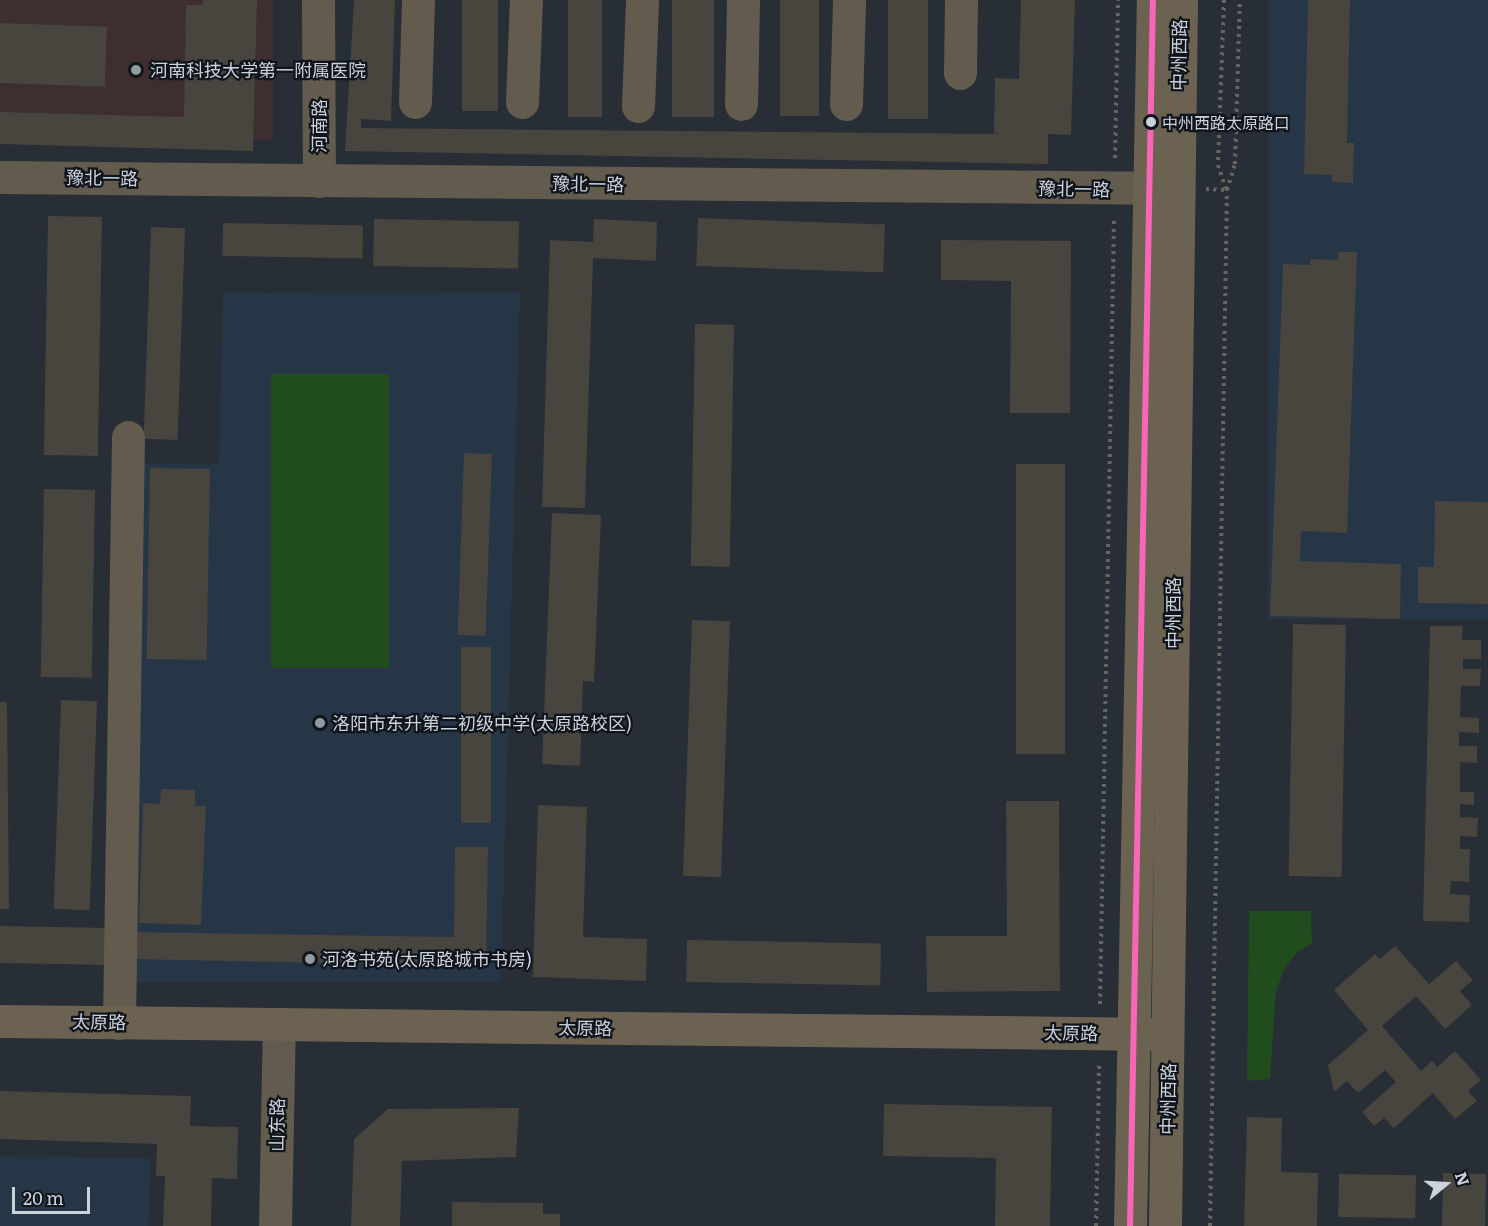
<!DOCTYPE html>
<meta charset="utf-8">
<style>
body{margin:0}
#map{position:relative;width:1488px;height:1226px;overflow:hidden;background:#272e35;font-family:Literata,"Noto Sans SC",serif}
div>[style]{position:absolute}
.built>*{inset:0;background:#263647;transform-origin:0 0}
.medical>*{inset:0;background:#3e2e2f;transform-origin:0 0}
.green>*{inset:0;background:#214c1e;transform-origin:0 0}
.building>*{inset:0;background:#48443e;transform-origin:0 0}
.path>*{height:4px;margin-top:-2px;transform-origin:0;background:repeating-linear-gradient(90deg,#68645f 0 3px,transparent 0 7.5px)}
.minor>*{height:33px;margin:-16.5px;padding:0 16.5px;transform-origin:16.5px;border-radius:16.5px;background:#635b4e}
.major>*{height:33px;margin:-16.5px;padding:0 16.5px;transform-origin:16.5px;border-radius:16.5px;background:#6c6252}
.bus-1>*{height:6px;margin:-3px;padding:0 3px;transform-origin:3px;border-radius:3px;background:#fa66b7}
.dots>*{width:16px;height:16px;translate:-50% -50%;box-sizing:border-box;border:3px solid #10151b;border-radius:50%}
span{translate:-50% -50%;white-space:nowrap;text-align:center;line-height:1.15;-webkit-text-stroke:4.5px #10151b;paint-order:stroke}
.bus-label{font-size:16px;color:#cad2db}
.left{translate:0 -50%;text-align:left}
.street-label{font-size:18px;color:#cad2db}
.poi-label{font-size:18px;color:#cad2db}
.north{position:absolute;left:1416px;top:1154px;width:60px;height:60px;-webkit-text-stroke:4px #10151b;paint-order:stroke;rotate:72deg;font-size:16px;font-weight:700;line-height:24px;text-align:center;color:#cad2db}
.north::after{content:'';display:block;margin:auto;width:21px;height:27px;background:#cad2db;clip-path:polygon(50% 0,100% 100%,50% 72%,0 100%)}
.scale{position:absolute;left:12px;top:1187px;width:78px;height:27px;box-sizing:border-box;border:3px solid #cad2db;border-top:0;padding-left:8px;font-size:18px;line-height:21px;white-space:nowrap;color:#cad2db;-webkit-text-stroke:4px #10151b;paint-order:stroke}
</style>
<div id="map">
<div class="built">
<div style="left:1268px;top:0;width:220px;height:619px"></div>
<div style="clip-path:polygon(520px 292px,501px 982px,126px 982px,137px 463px,219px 464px,223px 293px)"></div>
<div style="left:0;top:1156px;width:150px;height:70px;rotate:1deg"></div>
</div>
<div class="medical">
<div style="left:0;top:0;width:273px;height:140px"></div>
</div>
<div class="green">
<div style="left:271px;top:374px;width:118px;height:294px"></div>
<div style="clip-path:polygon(1249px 911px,1311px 911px,1312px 943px,1297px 953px,1285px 967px,1276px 991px,1270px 1079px,1247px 1081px)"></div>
</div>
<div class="building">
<div style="clip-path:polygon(203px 0,257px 0,253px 151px,0 144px,0 112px,184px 117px,186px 5px,203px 5px)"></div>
<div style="clip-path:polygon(354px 0,395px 0,391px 121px,361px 119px,361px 128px,1001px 134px,994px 133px,995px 78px,1019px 79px,1021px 0,1075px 0,1071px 135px,1048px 134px,1048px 164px,345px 151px)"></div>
<div style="left:462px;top:0;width:36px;height:111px"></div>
<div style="left:568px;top:0;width:34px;height:117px"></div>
<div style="left:672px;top:0;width:42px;height:117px"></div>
<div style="left:780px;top:0;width:39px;height:116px"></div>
<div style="left:888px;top:0;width:40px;height:119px"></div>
<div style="clip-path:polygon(1308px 0,1350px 0,1347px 143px,1354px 143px,1353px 183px,1332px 182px,1332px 175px,1304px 174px)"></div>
<div style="left:0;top:23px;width:107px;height:60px;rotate:2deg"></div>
<div style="left:48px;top:216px;width:54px;height:239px;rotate:1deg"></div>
<div style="left:698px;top:218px;width:187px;height:48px;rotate:2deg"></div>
<div style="left:374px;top:219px;width:145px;height:47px;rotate:1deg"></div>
<div style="clip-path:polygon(594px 219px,657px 222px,656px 261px,593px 258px,585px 508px,542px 507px,550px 240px,593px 242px)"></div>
<div style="left:223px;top:223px;width:140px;height:33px;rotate:1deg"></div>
<div style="left:151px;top:227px;width:34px;height:212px;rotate:2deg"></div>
<div style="clip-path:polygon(941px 240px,1071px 241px,1070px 413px,1010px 413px,1011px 281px,941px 280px)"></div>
<div style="clip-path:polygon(1338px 252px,1357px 252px,1347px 533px,1301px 531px,1300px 561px,1401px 564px,1400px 619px,1270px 616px,1283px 264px,1310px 265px,1310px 259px,1338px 260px)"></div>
<div style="left:695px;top:324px;width:39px;height:242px;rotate:1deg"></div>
<div style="left:464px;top:453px;width:28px;height:182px;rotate:2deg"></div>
<div style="left:1016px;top:464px;width:49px;height:290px"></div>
<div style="left:150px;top:468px;width:60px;height:191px;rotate:1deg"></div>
<div style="left:44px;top:489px;width:51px;height:188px;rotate:1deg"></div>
<div style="clip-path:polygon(1435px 501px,1488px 502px,1488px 604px,1418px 603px,1418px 567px,1434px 567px)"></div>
<div style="clip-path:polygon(552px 513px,601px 515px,594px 682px,583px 681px,580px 766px,542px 764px)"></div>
<div style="left:692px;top:620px;width:38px;height:256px;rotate:2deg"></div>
<div style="left:1293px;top:624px;width:53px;height:252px;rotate:1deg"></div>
<div style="clip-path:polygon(1430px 626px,1463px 626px,1462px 640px,1481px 640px,1481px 659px,1463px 659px,1463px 669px,1481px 669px,1480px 686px,1461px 686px,1460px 717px,1479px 718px,1479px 733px,1459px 732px,1459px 746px,1477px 746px,1477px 763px,1460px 762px,1460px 792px,1474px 792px,1474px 805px,1460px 804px,1460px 817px,1478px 818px,1477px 837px,1460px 836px,1460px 849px,1470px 849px,1469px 882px,1451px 881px,1450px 894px,1470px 895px,1469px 922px,1423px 921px)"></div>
<div style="left:461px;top:647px;width:30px;height:176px"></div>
<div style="left:61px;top:700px;width:36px;height:209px;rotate:2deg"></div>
<div style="clip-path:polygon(0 702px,7px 702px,9px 909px,0 909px)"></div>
<div style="clip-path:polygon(161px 789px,195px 790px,195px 806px,206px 806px,201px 925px,139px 923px,143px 803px,160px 804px)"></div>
<div style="clip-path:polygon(1006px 801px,1059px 801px,1060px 991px,927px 992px,926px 936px,1007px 936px)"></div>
<div style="clip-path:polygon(538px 805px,587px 807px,583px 937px,647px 939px,646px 981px,533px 977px)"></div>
<div style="clip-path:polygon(455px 847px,488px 847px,486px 966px,128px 959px,129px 932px,454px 937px)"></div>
<div style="left:0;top:926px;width:112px;height:37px;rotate:1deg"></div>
<div style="left:687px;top:940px;width:194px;height:42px;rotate:1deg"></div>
<div style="clip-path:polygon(1395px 946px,1429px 984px,1456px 961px,1473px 980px,1460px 991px,1472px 1005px,1445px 1029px,1416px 996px,1382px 1026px,1421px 1071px,1432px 1061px,1437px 1067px,1455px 1051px,1481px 1080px,1468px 1091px,1477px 1101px,1455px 1119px,1433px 1093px,1394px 1128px,1384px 1118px,1374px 1126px,1362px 1112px,1396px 1082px,1385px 1070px,1358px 1093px,1347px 1081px,1334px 1092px,1328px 1065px,1368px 1030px,1334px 990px,1375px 954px,1380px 959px)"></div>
<div style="clip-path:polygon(0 1091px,191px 1096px,190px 1126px,238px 1127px,237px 1179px,212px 1178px,211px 1226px,163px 1226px,165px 1176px,156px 1176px,157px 1144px,0 1139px)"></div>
<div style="clip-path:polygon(884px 1104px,1052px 1107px,1050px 1226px,995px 1226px,996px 1158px,883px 1156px)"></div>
<div style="clip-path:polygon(519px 1108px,516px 1157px,402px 1161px,400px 1226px,351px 1226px,354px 1139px,388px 1109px)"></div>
<div style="clip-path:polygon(1247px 1117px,1282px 1118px,1281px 1172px,1318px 1173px,1317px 1226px,1244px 1226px)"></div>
<div style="left:1443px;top:1173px;width:43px;height:53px;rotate:1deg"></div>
<div style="left:1339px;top:1174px;width:77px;height:43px;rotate:1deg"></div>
<div style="clip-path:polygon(452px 1202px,543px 1203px,543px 1214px,560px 1214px,560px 1226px,452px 1226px)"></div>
</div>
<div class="path">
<div style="left:1224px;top:0;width:165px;rotate:92.1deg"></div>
<div style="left:1218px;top:165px;width:25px;rotate:72deg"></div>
<div style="left:1115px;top:158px;width:158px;rotate:-88.9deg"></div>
<div style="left:1206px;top:189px;width:21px;rotate:3deg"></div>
<div style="left:1100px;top:1004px;width:787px;rotate:-88.98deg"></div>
<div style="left:1096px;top:1226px;width:163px;rotate:-88.9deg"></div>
<div style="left:1210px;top:1226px;width:1036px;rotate:-89.06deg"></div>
<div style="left:1227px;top:190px;width:27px;rotate:-73deg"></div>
<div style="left:1235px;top:164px;width:164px;rotate:-88.3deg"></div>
</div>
<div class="minor">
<div style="left:318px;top:0;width:181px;rotate:89.7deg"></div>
<div style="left:960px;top:73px;width:73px;rotate:-89.2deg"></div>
<div style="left:415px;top:102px;width:102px;rotate:-88.3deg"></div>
<div style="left:522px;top:102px;width:102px;rotate:-87.8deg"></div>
<div style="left:741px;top:104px;width:104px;rotate:-88.9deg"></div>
<div style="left:846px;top:104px;width:104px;rotate:-88.3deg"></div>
<div style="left:638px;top:106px;width:106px;rotate:-87.8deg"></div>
<div style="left:0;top:177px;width:1176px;rotate:0.54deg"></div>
<div style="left:119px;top:1023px;width:586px;rotate:-89.12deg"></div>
<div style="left:275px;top:1226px;width:202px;rotate:-88.9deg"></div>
</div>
<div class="major">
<div style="left:0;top:1021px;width:1156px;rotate:0.64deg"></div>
<div style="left:1130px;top:1226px;width:1226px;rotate:-88.93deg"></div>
<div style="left:1165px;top:1226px;width:1226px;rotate:-89.25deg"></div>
</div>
<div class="bus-1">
<div style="left:1130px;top:1226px;width:1226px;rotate:-88.93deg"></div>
</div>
<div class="dots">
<div style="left:136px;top:70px;background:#9199a1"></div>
<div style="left:1151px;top:122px;background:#cad2db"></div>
<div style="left:320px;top:723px;background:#9199a1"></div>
<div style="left:310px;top:959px;background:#9199a1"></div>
</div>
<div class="bus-label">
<span class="left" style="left:1162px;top:122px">中州西路太原路口</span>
</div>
<div class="street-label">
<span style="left:1179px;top:55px;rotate:-89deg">中州西路</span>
<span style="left:319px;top:126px;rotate:-90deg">河南路</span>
<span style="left:102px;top:178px;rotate:1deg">豫北一路</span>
<span style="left:588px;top:184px;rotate:1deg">豫北一路</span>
<span style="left:1074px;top:189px;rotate:1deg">豫北一路</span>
<span style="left:1173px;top:613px;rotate:-90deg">中州西路</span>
<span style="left:99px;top:1022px;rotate:1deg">太原路</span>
<span style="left:585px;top:1028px;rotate:1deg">太原路</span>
<span style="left:1071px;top:1033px;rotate:1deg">太原路</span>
<span style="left:1168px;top:1099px;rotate:-89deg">中州西路</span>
<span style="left:277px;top:1125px;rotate:-89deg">山东路</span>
</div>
<div class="poi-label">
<span class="left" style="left:150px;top:70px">河南科技大学第一附属医院</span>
<span class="left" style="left:332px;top:723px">洛阳市东升第二初级中学(太原路校区)</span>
<span class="left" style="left:322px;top:959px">河洛书苑(太原路城市书房)</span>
</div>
<div class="north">N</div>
<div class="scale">20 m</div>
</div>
